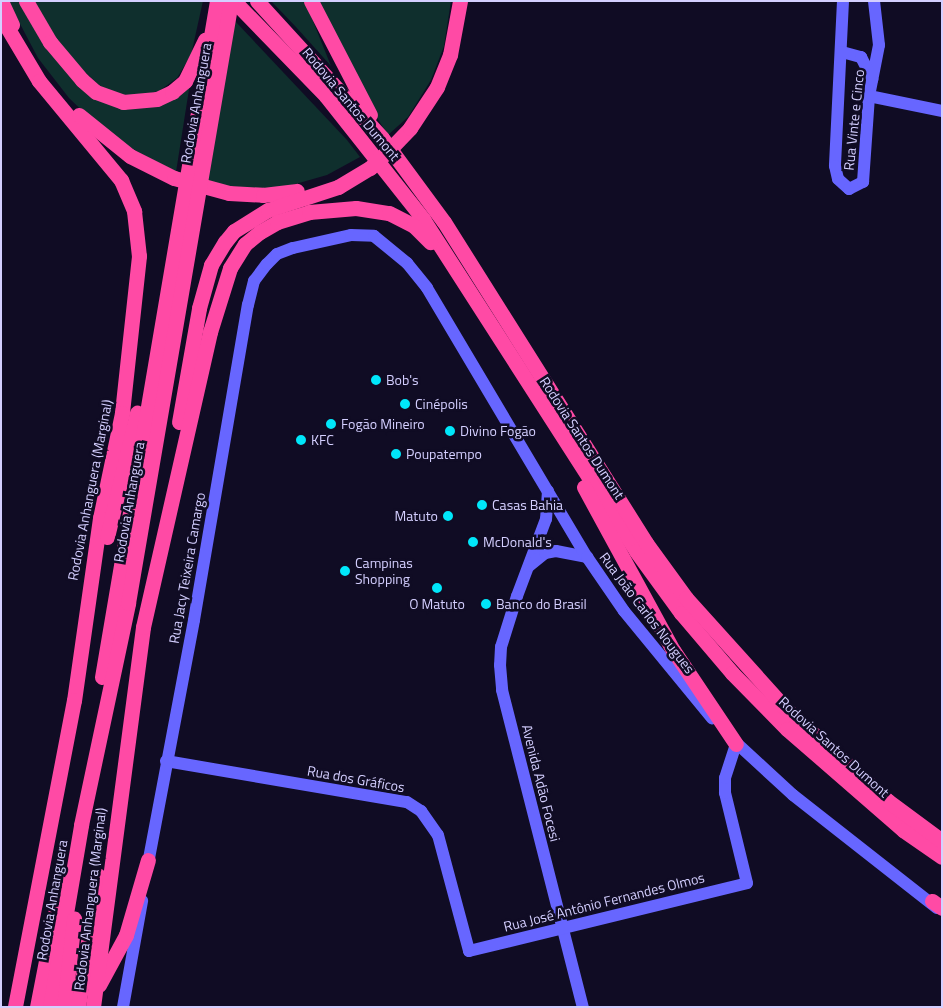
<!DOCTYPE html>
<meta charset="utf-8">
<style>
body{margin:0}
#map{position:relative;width:943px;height:1008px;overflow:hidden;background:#100c24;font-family:"Titillium Web",sans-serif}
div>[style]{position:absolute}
.green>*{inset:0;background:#0f2f2d}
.secondary>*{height:12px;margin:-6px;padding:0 6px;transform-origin:6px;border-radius:6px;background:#6766ff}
.highway>*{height:15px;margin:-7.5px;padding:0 7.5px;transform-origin:7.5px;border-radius:7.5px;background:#ff4aa5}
.dots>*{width:14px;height:14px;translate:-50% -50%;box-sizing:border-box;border:2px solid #100c24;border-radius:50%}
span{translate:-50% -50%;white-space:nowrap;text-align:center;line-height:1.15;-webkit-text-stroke:5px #100c24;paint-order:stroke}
.street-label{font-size:14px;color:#d4cfff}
.poi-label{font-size:14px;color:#d4cfff}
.left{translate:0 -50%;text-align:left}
.right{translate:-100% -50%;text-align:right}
.frame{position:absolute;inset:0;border:2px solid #d4cfff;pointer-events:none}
</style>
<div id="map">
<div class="green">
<div style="clip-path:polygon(8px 1px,21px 1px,50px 49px,125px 107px,190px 83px,176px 172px,125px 145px,96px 124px,69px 98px,38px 58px)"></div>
<div style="clip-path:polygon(31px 1px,203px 1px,191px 55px,177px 78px,159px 91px,129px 98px,102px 88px,68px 56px)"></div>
<div style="clip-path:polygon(271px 1px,305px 1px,331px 66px,296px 27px)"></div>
<div style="clip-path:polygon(319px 1px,451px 1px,444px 46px,431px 80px,408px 117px,388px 135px,361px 93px)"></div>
<div style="clip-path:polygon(235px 21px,347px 140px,360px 157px,327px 175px,285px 187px,262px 189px,206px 184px)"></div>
</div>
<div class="secondary">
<div style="left:843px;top:1px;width:165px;rotate:92.8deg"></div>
<div style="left:835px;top:166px;width:13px;rotate:77deg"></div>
<div style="left:838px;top:179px;width:15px;rotate:42deg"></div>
<div style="left:849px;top:189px;width:16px;rotate:-27deg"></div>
<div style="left:863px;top:182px;width:86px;rotate:-86deg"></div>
<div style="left:869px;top:96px;width:52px;rotate:-78.9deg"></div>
<div style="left:879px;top:45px;width:44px;rotate:-96.5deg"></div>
<div style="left:842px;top:52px;width:20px;rotate:15deg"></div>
<div style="left:861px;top:57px;width:25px;rotate:63deg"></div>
<div style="left:869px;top:96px;width:75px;rotate:11.6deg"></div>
<div style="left:548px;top:491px;width:28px;rotate:94deg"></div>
<div style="left:546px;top:519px;width:82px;rotate:110.6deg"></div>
<div style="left:517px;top:596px;width:53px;rotate:107.4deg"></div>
<div style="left:501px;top:647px;width:18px;rotate:93deg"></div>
<div style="left:500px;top:665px;width:25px;rotate:85deg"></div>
<div style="left:502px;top:690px;width:327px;rotate:75.7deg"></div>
<div style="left:529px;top:566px;width:21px;rotate:-39deg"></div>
<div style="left:545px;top:553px;width:11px;rotate:-10deg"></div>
<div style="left:556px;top:551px;width:32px;rotate:11deg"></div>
<div style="left:731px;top:738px;width:84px;rotate:42.6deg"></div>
<div style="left:793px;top:795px;width:183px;rotate:38.1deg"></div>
<div style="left:166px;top:761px;width:244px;rotate:9.7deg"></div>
<div style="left:407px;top:802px;width:17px;rotate:33deg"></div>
<div style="left:421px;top:811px;width:29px;rotate:55deg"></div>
<div style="left:438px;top:835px;width:120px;rotate:75deg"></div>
<div style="left:469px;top:951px;width:286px;rotate:-13.7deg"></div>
<div style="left:747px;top:883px;width:93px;rotate:-103.7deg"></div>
<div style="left:725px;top:793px;width:15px;rotate:-90deg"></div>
<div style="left:725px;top:778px;width:36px;rotate:-72deg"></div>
<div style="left:147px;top:869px;width:253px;rotate:-79.3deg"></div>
<div style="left:194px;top:620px;width:320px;rotate:-80.3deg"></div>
<div style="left:248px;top:305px;width:25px;rotate:-76deg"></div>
<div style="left:254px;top:281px;width:21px;rotate:-53deg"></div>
<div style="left:267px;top:264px;width:14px;rotate:-45deg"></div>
<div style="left:277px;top:254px;width:17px;rotate:-21deg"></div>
<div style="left:293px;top:248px;width:59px;rotate:-12.6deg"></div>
<div style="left:351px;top:235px;width:23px;rotate:2deg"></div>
<div style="left:374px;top:236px;width:43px;rotate:39.3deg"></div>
<div style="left:407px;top:263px;width:32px;rotate:51deg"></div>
<div style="left:427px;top:288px;width:313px;rotate:59.3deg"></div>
<div style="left:587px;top:557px;width:65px;rotate:55.6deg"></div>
<div style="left:624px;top:611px;width:139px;rotate:50.6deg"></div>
<div style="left:123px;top:1007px;width:108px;rotate:-79.8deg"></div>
</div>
<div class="highway">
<div style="left:1px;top:1px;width:26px;rotate:65deg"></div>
<div style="left:26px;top:1px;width:48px;rotate:59.7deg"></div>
<div style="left:50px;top:42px;width:50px;rotate:49.9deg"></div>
<div style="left:82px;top:80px;width:18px;rotate:41deg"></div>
<div style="left:96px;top:92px;width:29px;rotate:20deg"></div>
<div style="left:123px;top:102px;width:34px;rotate:-5deg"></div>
<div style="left:157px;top:99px;width:17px;rotate:-25deg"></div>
<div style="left:172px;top:92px;width:17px;rotate:-40deg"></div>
<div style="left:185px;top:81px;width:46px;rotate:-64deg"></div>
<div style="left:234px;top:1px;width:132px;rotate:45.9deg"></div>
<div style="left:326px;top:96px;width:157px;rotate:51.7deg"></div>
<div style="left:423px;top:219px;width:394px;rotate:57.3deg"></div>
<div style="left:636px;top:551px;width:77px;rotate:54deg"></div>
<div style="left:681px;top:613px;width:79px;rotate:49.6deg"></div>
<div style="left:732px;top:673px;width:78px;rotate:45.5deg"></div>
<div style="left:787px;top:729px;width:154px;rotate:41deg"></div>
<div style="left:903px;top:830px;width:47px;rotate:34.7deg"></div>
<div style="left:257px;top:1px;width:185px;rotate:47.6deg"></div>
<div style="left:382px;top:138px;width:104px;rotate:53.6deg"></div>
<div style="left:444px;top:222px;width:379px;rotate:57.8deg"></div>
<div style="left:646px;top:543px;width:68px;rotate:54deg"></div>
<div style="left:686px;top:598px;width:151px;rotate:48deg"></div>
<div style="left:787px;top:710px;width:136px;rotate:42deg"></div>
<div style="left:888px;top:801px;width:67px;rotate:36.5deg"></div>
<div style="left:311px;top:1px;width:128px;rotate:62.6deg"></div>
<div style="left:1px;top:17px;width:74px;rotate:59.3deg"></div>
<div style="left:39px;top:81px;width:129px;rotate:50.4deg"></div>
<div style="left:121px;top:180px;width:34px;rotate:67deg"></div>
<div style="left:134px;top:211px;width:45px;rotate:83.7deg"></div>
<div style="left:139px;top:256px;width:158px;rotate:96.2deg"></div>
<div style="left:122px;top:413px;width:107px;rotate:101.8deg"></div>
<div style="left:100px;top:518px;width:184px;rotate:98.1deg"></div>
<div style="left:74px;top:700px;width:313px;rotate:100.9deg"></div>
<div style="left:79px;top:115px;width:65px;rotate:38.8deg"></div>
<div style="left:130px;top:156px;width:49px;rotate:26.6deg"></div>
<div style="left:174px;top:178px;width:57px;rotate:15.3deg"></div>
<div style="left:229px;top:193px;width:34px;rotate:3deg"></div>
<div style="left:263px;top:195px;width:34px;rotate:-7deg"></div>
<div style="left:179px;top:422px;width:116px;rotate:-80deg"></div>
<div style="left:199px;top:308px;width:45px;rotate:-74.4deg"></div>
<div style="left:211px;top:265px;width:27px;rotate:-59deg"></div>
<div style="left:225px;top:242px;width:14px;rotate:-51deg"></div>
<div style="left:234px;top:231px;width:40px;rotate:-32deg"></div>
<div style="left:268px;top:210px;width:74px;rotate:-18.2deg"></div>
<div style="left:338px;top:187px;width:37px;rotate:-31deg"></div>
<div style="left:370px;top:168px;width:28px;rotate:-44deg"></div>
<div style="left:390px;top:149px;width:29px;rotate:-46deg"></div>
<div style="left:410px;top:128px;width:49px;rotate:-56.6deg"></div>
<div style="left:437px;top:87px;width:35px;rotate:-68deg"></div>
<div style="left:450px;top:55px;width:55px;rotate:-79.5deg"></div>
<div style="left:584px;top:487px;width:186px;rotate:61.4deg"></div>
<div style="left:673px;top:650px;width:113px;rotate:56.2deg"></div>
<div style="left:107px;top:537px;width:128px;rotate:-76.4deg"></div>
<div style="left:102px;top:677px;width:686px;rotate:-80.35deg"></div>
<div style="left:932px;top:901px;width:12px;rotate:35deg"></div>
<div style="left:99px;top:985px;width:57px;rotate:-61.6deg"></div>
<div style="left:126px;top:935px;width:78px;rotate:-73.7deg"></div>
<div style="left:37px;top:1007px;width:126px;rotate:-79deg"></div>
<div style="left:50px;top:1007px;width:185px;rotate:-80.3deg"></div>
<div style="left:81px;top:825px;width:227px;rotate:-78deg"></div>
<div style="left:128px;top:603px;width:611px;rotate:-80.29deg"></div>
<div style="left:64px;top:1007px;width:89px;rotate:-83.5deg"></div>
<div style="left:78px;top:1007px;width:133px;rotate:-81.3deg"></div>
<div style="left:93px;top:1007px;width:383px;rotate:-82.5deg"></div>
<div style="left:143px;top:627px;width:303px;rotate:-77.2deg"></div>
<div style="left:210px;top:332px;width:67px;rotate:-72.6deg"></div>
<div style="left:230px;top:268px;width:28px;rotate:-58deg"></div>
<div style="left:245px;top:244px;width:19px;rotate:-39deg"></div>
<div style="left:260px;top:232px;width:20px;rotate:-30deg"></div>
<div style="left:277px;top:222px;width:34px;rotate:-17deg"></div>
<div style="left:309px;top:212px;width:47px;rotate:-4.9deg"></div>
<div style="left:356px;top:208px;width:33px;rotate:9deg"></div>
<div style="left:389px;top:213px;width:28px;rotate:27deg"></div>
<div style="left:414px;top:226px;width:23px;rotate:45deg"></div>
</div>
<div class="dots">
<div style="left:376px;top:380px;background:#00e7fa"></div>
<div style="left:405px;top:404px;background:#00e7fa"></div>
<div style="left:331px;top:424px;background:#00e7fa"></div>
<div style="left:450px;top:431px;background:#00e7fa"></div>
<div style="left:301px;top:440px;background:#00e7fa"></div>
<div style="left:396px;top:454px;background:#00e7fa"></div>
<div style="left:482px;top:505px;background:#00e7fa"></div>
<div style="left:448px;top:516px;background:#00e7fa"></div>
<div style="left:473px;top:542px;background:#00e7fa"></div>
<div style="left:345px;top:571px;background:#00e7fa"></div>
<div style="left:437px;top:588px;background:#00e7fa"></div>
<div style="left:486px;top:604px;background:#00e7fa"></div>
</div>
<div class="street-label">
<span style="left:196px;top:103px;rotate:-80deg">Rodovia Anhanguera</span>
<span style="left:351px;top:104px;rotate:50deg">Rodovia Santos Dumont</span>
<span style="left:854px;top:120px;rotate:-84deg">Rua Vinte e Cinco</span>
<span style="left:582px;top:438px;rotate:57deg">Rodovia Santos Dumont</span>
<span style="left:90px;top:490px;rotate:-79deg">Rodovia Anhanguera (Marginal)</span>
<span style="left:129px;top:502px;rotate:-80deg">Rodovia Anhanguera</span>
<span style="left:187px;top:568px;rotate:-80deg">Rua Jacy Teixeira Camargo</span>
<span style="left:647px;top:613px;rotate:53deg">Rua João Carlos Nougues</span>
<span style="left:834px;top:747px;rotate:42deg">Rodovia Santos Dumont</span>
<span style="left:356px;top:779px;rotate:10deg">Rua dos Gráficos</span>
<span style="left:541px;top:783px;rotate:76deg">Avenida Adão Focesi</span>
<span style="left:90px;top:899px;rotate:-83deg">Rodovia Anhanguera (Marginal)</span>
<span style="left:52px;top:900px;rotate:-80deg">Rodovia Anhanguera</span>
<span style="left:604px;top:902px;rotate:-14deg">Rua José Antônio Fernandes Olmos</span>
</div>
<div class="poi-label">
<span class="left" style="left:386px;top:380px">Bob's</span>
<span class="left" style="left:415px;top:404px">Cinépolis</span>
<span class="left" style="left:341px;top:424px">Fogão Mineiro</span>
<span class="left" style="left:460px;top:431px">Divino Fogão</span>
<span class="left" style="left:311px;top:440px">KFC</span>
<span class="left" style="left:406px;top:454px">Poupatempo</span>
<span class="left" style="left:492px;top:505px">Casas Bahia</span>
<span class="right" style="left:438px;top:516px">Matuto</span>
<span class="left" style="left:483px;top:542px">McDonald's</span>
<span class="left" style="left:355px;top:571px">Campinas<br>Shopping</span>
<span style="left:437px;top:604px">O Matuto</span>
<span class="left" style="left:496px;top:604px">Banco do Brasil</span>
</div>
<div class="frame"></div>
</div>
